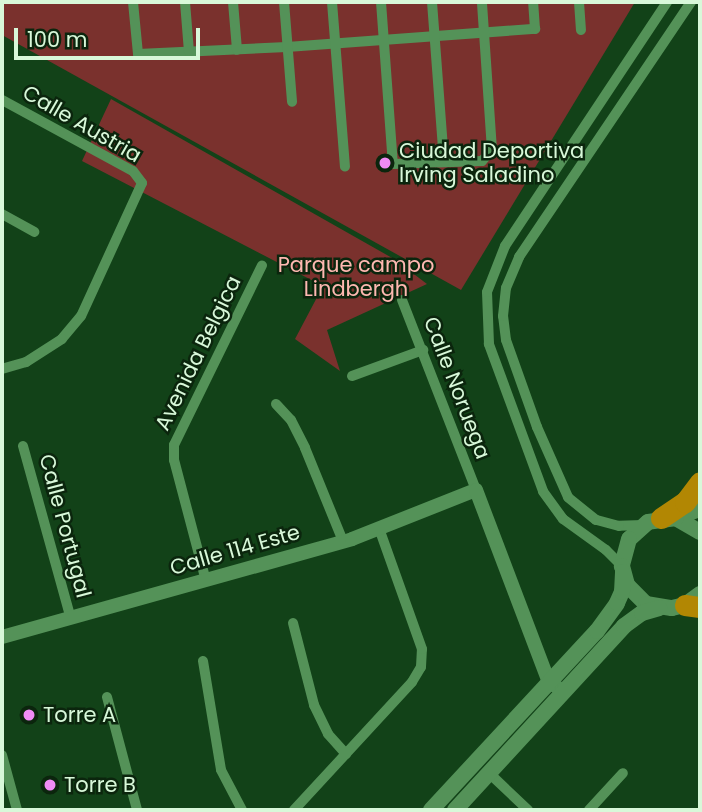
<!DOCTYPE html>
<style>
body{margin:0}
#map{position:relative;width:702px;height:812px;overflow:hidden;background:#124218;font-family:Poppins,sans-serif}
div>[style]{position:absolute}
.green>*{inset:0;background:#7a312d}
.minor>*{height:10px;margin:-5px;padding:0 5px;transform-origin:5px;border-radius:5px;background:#549258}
.tertiary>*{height:14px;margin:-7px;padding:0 7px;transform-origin:7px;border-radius:7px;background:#549258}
.secondary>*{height:16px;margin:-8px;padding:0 8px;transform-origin:8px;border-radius:8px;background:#549258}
.motorway>*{height:21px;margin:-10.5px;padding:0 10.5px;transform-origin:10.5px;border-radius:10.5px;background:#b28703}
.dots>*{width:19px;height:19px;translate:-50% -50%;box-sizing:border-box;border:4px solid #0b250d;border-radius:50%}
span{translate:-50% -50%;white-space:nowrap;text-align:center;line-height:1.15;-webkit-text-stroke:5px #0b250d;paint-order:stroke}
.street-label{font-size:21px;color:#d8f8d9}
.poi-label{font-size:21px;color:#d8f8d9}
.left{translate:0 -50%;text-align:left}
.park-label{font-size:21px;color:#feb8b1}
.frame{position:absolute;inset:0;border:4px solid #d8f8d9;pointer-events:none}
.scale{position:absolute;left:14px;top:28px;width:186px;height:32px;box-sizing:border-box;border:4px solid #d8f8d9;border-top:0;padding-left:9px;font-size:21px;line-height:24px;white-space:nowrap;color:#d8f8d9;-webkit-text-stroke:5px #0b250d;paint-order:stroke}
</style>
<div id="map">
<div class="green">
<div style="clip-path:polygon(2px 2px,635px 2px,461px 290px,2px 35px)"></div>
<div style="clip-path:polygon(111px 99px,394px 259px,427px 284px,327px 330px,340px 371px,295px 339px,323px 286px,82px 161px)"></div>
</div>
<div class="minor">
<div style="left:133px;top:2px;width:52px;rotate:84.5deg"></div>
<div style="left:138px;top:54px;width:149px;rotate:-2.7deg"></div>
<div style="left:287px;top:47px;width:249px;rotate:-4.2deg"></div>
<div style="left:535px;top:29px;width:27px;rotate:-94deg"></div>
<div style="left:185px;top:2px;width:50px;rotate:85.4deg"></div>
<div style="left:233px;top:2px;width:48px;rotate:85.2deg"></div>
<div style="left:284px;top:2px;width:100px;rotate:85.4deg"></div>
<div style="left:332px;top:2px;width:165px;rotate:85.5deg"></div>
<div style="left:381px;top:2px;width:162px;rotate:85.8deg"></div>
<div style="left:393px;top:164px;width:89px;rotate:-1.9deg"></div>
<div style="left:482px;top:161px;width:15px;rotate:-48deg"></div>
<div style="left:492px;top:150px;width:148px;rotate:-93.9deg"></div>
<div style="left:432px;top:2px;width:160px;rotate:85.7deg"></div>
<div style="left:579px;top:2px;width:28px;rotate:86deg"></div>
<div style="left:2px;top:100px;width:149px;rotate:28.5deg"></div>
<div style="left:133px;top:171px;width:15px;rotate:53deg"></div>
<div style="left:142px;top:183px;width:146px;rotate:114.6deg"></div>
<div style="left:81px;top:316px;width:30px;rotate:130deg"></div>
<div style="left:62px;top:339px;width:43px;rotate:147.4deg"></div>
<div style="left:26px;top:362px;width:25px;rotate:164deg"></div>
<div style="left:2px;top:214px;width:37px;rotate:29deg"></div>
<div style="left:402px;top:300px;width:204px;rotate:68.7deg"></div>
<div style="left:352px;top:376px;width:76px;rotate:-20.1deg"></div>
<div style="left:276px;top:404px;width:22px;rotate:47deg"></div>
<div style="left:291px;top:420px;width:31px;rotate:63deg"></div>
<div style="left:305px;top:448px;width:100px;rotate:67.8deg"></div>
<div style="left:23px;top:446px;width:176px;rotate:74.5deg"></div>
<div style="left:643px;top:525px;width:24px;rotate:178deg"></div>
<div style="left:619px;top:526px;width:24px;rotate:-165deg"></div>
<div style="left:596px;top:520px;width:36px;rotate:-141deg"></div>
<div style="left:568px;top:497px;width:77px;rotate:-113.9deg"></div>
<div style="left:537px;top:427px;width:92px;rotate:-109.6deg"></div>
<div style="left:506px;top:340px;width:24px;rotate:-97deg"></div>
<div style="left:503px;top:316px;width:28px;rotate:-84deg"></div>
<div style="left:506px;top:288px;width:34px;rotate:-67deg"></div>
<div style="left:519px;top:257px;width:308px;rotate:-56deg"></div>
<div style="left:622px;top:566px;width:23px;rotate:-135deg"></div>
<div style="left:606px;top:550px;width:53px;rotate:-144.2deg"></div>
<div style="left:563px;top:519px;width:34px;rotate:-126deg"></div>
<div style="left:543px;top:491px;width:157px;rotate:-110.2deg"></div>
<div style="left:489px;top:344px;width:52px;rotate:-92.2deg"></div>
<div style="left:487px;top:292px;width:49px;rotate:-68.6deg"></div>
<div style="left:505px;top:246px;width:293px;rotate:-56.4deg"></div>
<div style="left:206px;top:581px;width:125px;rotate:-104.8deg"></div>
<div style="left:174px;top:460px;width:15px;rotate:-90deg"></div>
<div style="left:174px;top:445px;width:200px;rotate:-63.9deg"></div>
<div style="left:293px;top:623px;width:85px;rotate:75.6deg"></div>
<div style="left:314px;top:705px;width:32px;rotate:64deg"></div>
<div style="left:328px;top:734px;width:27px;rotate:48deg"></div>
<div style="left:203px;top:661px;width:110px;rotate:80.6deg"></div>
<div style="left:221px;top:770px;width:45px;rotate:62.3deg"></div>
<div style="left:107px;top:697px;width:117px;rotate:75.1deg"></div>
<div style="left:2px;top:755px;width:57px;rotate:74.7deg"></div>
<div style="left:489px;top:773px;width:54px;rotate:43.5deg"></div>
<div style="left:294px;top:810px;width:174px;rotate:-47.3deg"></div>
<div style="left:412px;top:682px;width:17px;rotate:-59deg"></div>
<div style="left:421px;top:667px;width:18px;rotate:-87deg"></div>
<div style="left:422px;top:649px;width:128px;rotate:-109.6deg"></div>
<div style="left:589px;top:810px;width:50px;rotate:-47.4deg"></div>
</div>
<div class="tertiary">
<div style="left:2px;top:637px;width:363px;rotate:-15.6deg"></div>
<div style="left:352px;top:539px;width:133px;rotate:-21.6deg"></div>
<div style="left:476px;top:490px;width:205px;rotate:69.2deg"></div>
<div style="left:549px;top:682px;width:9px;rotate:32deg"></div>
</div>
<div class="secondary">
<div style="left:676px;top:518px;width:26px;rotate:-21deg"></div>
<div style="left:700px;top:532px;width:28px;rotate:-150deg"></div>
<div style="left:676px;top:518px;width:28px;rotate:172deg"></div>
<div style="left:648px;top:522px;width:25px;rotate:138deg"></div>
<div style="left:629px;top:539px;width:28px;rotate:105deg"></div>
<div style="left:622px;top:566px;width:20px;rotate:75deg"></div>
<div style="left:627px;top:585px;width:27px;rotate:45deg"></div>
<div style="left:646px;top:604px;width:26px;rotate:9deg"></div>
<div style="left:672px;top:608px;width:13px;rotate:-13deg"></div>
<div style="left:685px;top:605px;width:19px;rotate:-36deg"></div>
<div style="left:431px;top:810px;width:244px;rotate:-47.2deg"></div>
<div style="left:597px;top:631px;width:34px;rotate:-54deg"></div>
<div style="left:617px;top:603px;width:12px;rotate:-66deg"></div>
<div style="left:622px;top:592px;width:20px;rotate:-87deg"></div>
<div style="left:455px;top:810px;width:250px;rotate:-47.4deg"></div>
<div style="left:624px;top:626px;width:22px;rotate:-36deg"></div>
<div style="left:642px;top:613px;width:18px;rotate:-16deg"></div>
</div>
<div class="motorway">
<div style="left:661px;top:518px;width:29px;rotate:-34deg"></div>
<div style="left:685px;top:502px;width:25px;rotate:-53deg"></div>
<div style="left:685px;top:605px;width:15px;rotate:8deg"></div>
</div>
<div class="dots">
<div style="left:385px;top:163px;background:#f08bf5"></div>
<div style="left:29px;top:715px;background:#f08bf5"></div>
<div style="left:50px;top:785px;background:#f08bf5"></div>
</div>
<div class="street-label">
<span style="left:82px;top:124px;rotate:30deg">Calle Austria</span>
<span style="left:198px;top:353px;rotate:-64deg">Avenida Belgica</span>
<span style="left:457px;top:388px;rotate:69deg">Calle Noruega</span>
<span style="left:65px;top:526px;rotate:75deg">Calle Portugal</span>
<span style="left:235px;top:550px;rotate:-16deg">Calle 114 Este</span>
</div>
<div class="poi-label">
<span class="left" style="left:399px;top:163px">Ciudad Deportiva<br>Irving Saladino</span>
<span class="left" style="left:43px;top:715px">Torre A</span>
<span class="left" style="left:64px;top:785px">Torre B</span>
</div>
<div class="park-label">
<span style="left:356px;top:277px">Parque campo<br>Lindbergh</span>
</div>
<div class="frame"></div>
<div class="scale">100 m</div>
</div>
